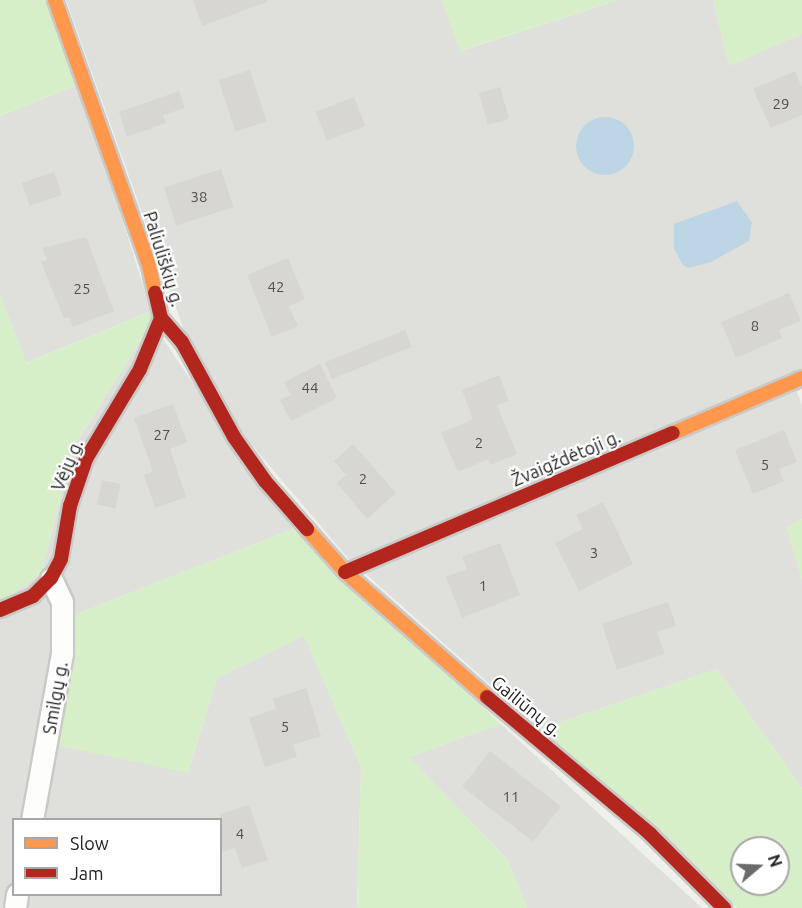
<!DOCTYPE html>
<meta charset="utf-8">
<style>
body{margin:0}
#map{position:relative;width:802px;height:908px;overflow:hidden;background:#f0f0eb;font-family:Ubuntu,sans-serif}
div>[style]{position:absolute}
.residential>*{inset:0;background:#dfdfdc}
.grass>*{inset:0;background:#d7efc9}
.water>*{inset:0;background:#bdd6e5}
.round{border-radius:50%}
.building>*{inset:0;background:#d7d6d2;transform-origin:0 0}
.roads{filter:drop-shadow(2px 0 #c9c9c7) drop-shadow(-2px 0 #c9c9c7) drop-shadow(0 2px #c9c9c7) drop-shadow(0 -2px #c9c9c7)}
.street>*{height:21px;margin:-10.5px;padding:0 10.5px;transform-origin:10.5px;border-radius:10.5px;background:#fdfdfc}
.slow>*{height:14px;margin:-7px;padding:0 7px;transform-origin:7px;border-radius:7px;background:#ff974d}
.jam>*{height:14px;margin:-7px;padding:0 7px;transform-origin:7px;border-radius:7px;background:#b3261e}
span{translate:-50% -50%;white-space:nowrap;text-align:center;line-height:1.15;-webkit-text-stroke:4.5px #fff;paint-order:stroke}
.number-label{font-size:15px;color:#4f4f4e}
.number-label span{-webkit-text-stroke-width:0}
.street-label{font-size:18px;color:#222}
.legend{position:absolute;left:12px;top:818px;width:210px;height:78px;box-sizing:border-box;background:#fff;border:2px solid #a7a7a7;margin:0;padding:8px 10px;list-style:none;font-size:18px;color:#222}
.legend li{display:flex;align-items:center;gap:12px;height:30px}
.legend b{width:30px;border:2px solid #a7a7a7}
.north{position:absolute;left:730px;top:836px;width:60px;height:60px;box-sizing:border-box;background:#fff;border:2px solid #a7a7a7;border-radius:50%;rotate:71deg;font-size:16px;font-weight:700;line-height:24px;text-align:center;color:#222}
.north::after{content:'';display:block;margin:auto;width:21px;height:27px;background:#6a6a68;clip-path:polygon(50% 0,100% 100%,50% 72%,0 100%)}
</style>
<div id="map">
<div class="residential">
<div style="clip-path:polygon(66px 0,442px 0,461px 51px,618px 0,713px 0,729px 65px,802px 34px,802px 389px,797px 392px,802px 405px,802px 519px,787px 528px,802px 579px,802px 788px,717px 669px,540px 729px,348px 558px,246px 438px,184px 330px)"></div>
<div style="clip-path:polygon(80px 84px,151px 311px,26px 363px,0 295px,0 116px)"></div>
<div style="clip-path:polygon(evenodd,152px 323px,293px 529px,74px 615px,188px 773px,217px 678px,304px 635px,361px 767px,357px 908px,0 908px,0 602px,41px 574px,74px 446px,152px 323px,14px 820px,220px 820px,220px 894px,14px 894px,14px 820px)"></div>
<div style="clip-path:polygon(501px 724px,702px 908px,527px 908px,507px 859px,409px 757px)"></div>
</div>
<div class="grass">
<div style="clip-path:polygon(0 0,46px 0,80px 84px,0 116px)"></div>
<div style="clip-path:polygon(442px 0,618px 0,460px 51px)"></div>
<div style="clip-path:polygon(713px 0,802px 0,802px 34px,729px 66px)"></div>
<div style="clip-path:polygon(0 295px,27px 363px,151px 311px,152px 323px,74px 446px,41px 574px,0 602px)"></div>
<div style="clip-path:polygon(802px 519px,802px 579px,787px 528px)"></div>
<div style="clip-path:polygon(293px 529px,501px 724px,409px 757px,507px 859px,527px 908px,357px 908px,361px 767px,304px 636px,217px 678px,188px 773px,55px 745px,74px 615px)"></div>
<div style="clip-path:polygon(evenodd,717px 669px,802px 788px,802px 908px,737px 908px,540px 729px,717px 669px,742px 848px,778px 848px,778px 884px,742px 884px,742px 848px)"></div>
</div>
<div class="water">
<div class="round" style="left:576px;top:117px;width:58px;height:58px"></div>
<div style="clip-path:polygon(737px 201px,752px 223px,749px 241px,711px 262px,688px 268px,683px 265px,674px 249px,674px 224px)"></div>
</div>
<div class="building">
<div style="clip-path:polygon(193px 0,267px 0,267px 2px,202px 26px)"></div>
<div style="left:250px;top:70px;width:54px;height:33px;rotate:72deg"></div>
<div style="clip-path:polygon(795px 71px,802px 88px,802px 115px,771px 128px,753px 89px)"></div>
<div style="left:500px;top:87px;width:33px;height:22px;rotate:74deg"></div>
<div style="clip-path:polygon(179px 91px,185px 108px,163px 115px,166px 123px,127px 137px,119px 112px)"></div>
<div style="left:354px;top:97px;width:31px;height:41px;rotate:69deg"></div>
<div style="left:221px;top:169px;width:40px;height:60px;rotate:72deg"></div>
<div style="left:54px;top:172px;width:24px;height:34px;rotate:71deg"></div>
<div style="clip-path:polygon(86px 237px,114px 311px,73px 327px,69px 317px,64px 319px,41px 262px,47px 260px,42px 248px)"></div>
<div style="clip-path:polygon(288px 258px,305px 299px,289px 306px,298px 326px,272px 337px,247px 275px)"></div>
<div style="clip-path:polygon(789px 293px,801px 321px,779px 330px,782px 338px,736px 358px,721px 322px)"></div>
<div style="left:405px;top:330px;width:18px;height:86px;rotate:68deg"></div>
<div style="clip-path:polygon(320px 364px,337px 398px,291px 421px,280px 400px,291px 395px,284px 382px)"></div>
<div style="clip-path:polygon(499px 375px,509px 401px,497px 405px,517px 454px,490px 465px,488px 459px,458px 472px,441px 433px,473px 419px,462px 390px)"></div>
<div style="clip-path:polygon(173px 404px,187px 442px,170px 449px,186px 497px,155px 508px,144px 475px,153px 471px,134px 418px)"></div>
<div style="clip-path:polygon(784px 430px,797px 462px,779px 469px,784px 481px,753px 494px,735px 450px)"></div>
<div style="clip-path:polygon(353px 444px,396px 493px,367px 519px,337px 483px,346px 475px,334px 461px)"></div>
<div style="left:102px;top:480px;width:19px;height:25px;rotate:12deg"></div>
<div style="clip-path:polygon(603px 502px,633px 564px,579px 591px,555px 543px,583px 529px,576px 515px)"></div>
<div style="clip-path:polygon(500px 543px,520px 595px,462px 618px,446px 577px,467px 569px,462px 557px)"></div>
<div style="clip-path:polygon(668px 602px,676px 626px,657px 632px,665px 654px,617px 670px,602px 624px)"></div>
<div style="clip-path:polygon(306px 688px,321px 736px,293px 745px,297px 757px,265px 767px,249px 718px,276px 709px,273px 699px)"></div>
<div style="left:490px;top:751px;width:90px;height:45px;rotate:38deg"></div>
<div style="clip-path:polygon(249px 805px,268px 860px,242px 868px,235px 848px,220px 853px,220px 814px)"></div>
</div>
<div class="roads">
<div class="street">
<div style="left:32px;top:820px;width:170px;rotate:-79.8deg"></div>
<div style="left:62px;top:653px;width:51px;rotate:-90deg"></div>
<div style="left:62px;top:602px;width:26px;rotate:-115deg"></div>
<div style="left:15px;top:908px;width:14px;rotate:-82deg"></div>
</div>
<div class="slow">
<div style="left:55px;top:0;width:278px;rotate:70.5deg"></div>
<div style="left:148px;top:262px;width:32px;rotate:77deg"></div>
<div style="left:673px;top:433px;width:140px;rotate:-23.1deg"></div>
<div style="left:307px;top:529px;width:57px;rotate:48.5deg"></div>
<div style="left:345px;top:572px;width:189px;rotate:41.4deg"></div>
</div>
<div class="jam">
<div style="left:161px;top:318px;width:32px;rotate:49deg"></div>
<div style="left:182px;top:342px;width:108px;rotate:61.3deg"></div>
<div style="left:234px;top:437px;width:54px;rotate:54.8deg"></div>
<div style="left:265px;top:481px;width:64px;rotate:48.8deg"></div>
<div style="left:345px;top:572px;width:356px;rotate:-23deg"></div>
<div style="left:0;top:610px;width:36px;rotate:-23deg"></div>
<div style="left:33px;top:596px;width:25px;rotate:-45deg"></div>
<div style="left:51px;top:578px;width:21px;rotate:-62deg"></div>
<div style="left:61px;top:559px;width:54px;rotate:-80.4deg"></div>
<div style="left:70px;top:506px;width:50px;rotate:-71.2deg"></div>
<div style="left:86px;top:459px;width:105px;rotate:-59deg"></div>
<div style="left:140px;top:369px;width:55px;rotate:-67.6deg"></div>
<div style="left:161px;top:318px;width:26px;rotate:-103deg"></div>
<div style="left:487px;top:697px;width:213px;rotate:40deg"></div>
<div style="left:650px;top:834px;width:105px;rotate:45deg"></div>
</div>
</div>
<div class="number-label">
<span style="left:781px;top:104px">29</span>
<span style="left:199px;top:197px">38</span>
<span style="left:276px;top:287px">42</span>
<span style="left:82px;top:289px">25</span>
<span style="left:755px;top:326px">8</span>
<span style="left:310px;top:388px">44</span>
<span style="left:162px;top:435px">27</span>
<span style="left:479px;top:443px">2</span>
<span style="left:765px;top:465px">5</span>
<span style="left:363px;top:479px">2</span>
<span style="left:594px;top:553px">3</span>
<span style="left:483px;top:586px">1</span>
<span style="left:285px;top:727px">5</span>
<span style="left:511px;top:797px">11</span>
<span style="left:240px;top:834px">4</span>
</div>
<div class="street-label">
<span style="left:164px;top:259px;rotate:73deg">Paliuliškių g.</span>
<span style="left:566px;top:458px;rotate:-23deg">Žvaigždėtoji g.</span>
<span style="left:67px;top:465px;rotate:-67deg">Vėjų g.</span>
<span style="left:55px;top:698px;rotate:-80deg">Smilgų g.</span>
<span style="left:527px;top:706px;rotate:39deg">Gailiūnų g.</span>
</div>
<ul class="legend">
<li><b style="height:8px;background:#ff974d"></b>Slow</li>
<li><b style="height:8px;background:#b3261e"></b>Jam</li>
</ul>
<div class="north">N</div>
</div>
